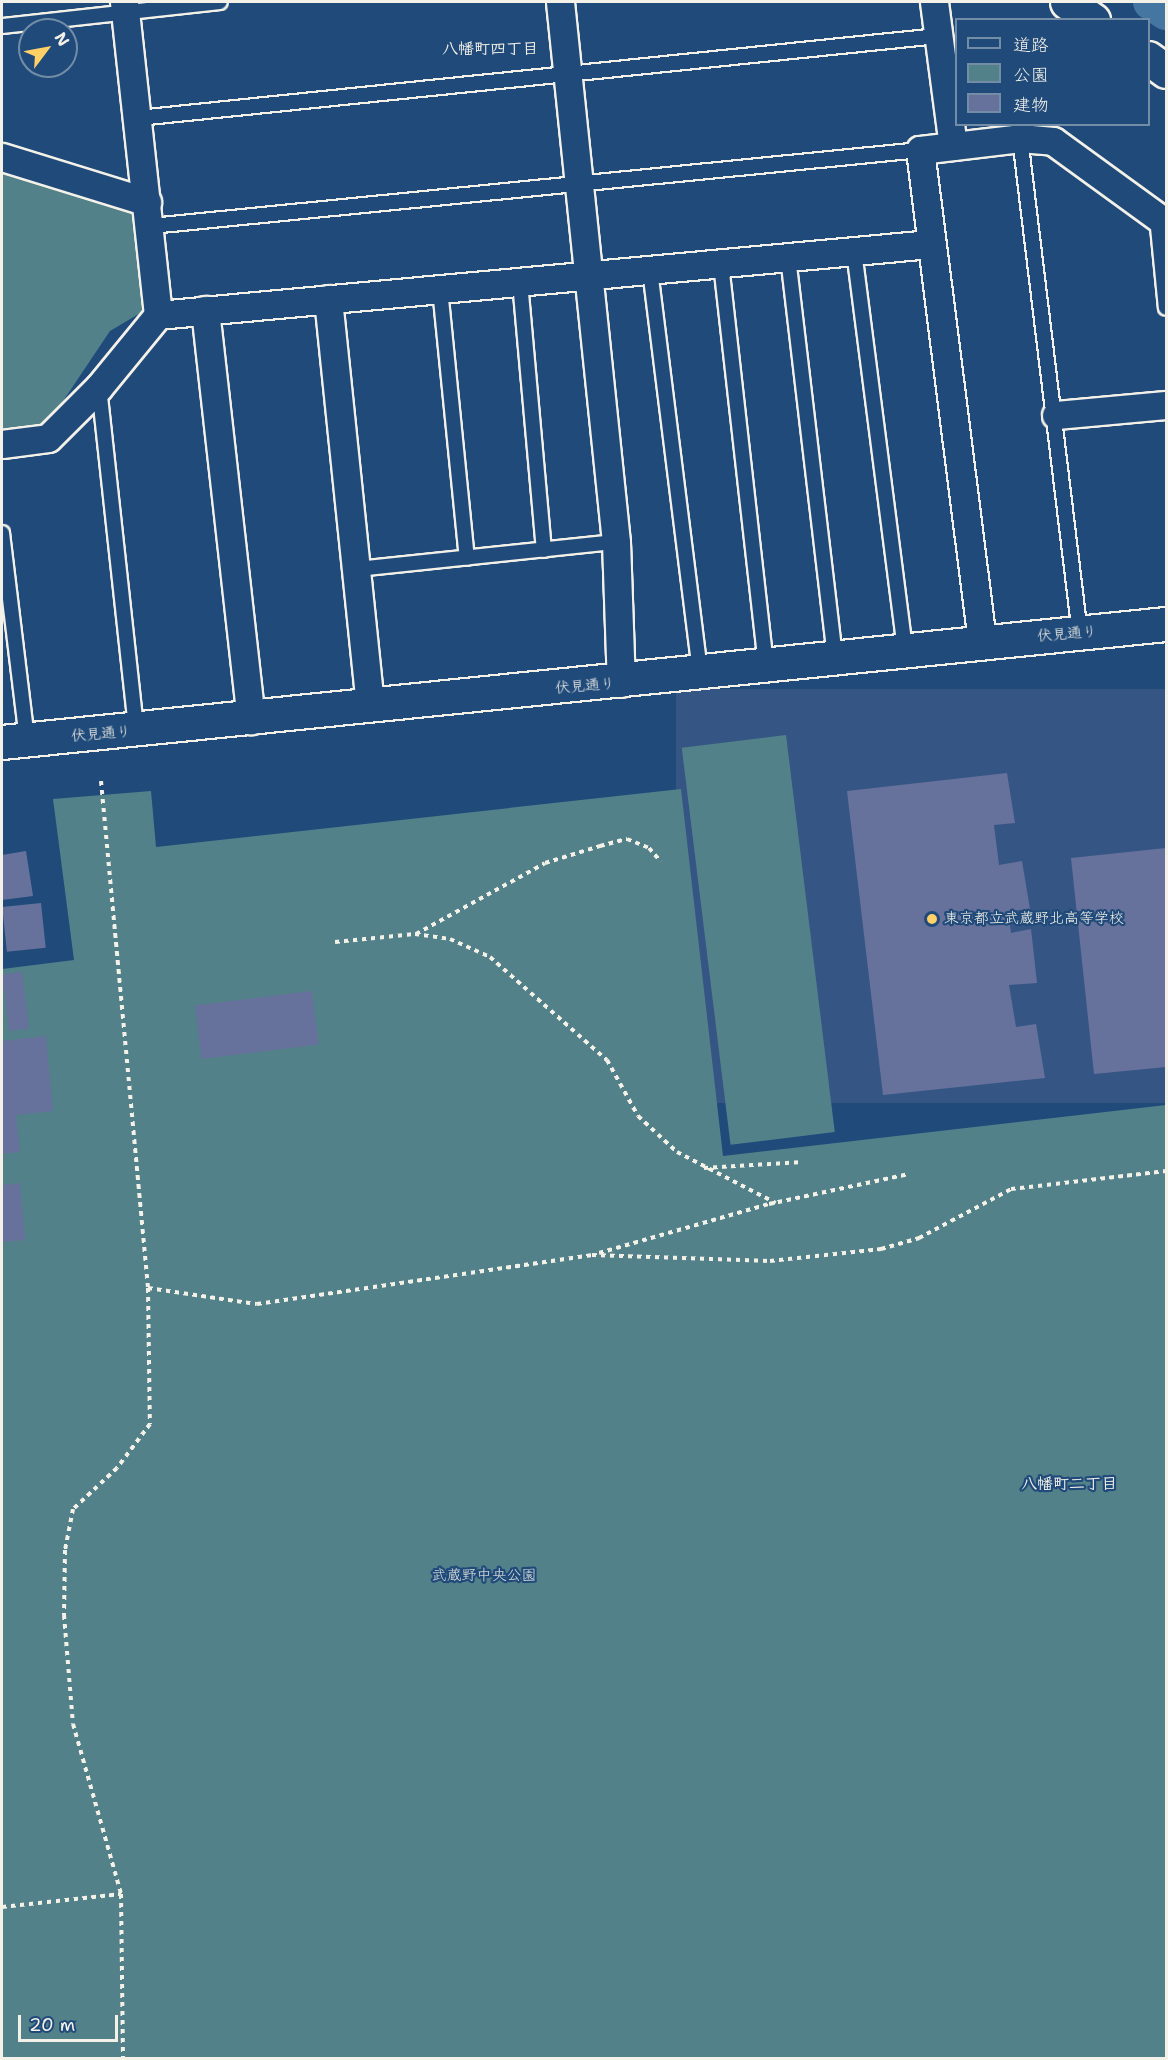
<!DOCTYPE html>
<meta charset="utf-8">
<style>
body{margin:0}
#map{position:relative;width:1168px;height:2060px;overflow:hidden;background:#1f4a7a;font-family:"Shantell Sans","Klee One",sans-serif}
div>[style]{position:absolute}
.built>*{inset:0;background:#355684;transform-origin:0 0}
.green>*{inset:0;background:#53818a;transform-origin:0 0}
.canal>*{height:36px;margin:-18px;padding:0 18px;transform-origin:18px;border-radius:18px;background:#4575a1}
.building>*{inset:0;background:#67729c;transform-origin:0 0}
.path>*{height:4px;margin-top:-2px;transform-origin:0;background:repeating-linear-gradient(90deg,#f4f1e8 0 4.5px,transparent 0 9px)}
.roads{filter:drop-shadow(2px 0 #f4f1e8) drop-shadow(-2px 0 #f4f1e8) drop-shadow(0 2px #f4f1e8) drop-shadow(0 -2px #f4f1e8)}
.service>*{height:14px;margin:-7px;padding:0 7px;transform-origin:7px;border-radius:7px;background:#1f4a7a}
.minor>*{height:27px;margin:-13.5px;padding:0 13.5px;transform-origin:13.5px;border-radius:13.5px;background:#1f4a7a}
.tertiary>*{height:33px;margin:-16.5px;padding:0 16.5px;transform-origin:16.5px;border-radius:16.5px;background:#1f4a7a}
.primary>*{height:33px;margin:-16.5px;padding:0 16.5px;transform-origin:16.5px;border-radius:16.5px;background:#1f4a7a}
.dots>*{width:16px;height:16px;translate:-50% -50%;box-sizing:border-box;border:3px solid #1f4a7a;border-radius:50%}
span{translate:-50% -50%;white-space:nowrap;text-align:center;line-height:1.15;-webkit-text-stroke:4.5px #1f4a7a;paint-order:stroke}
.street-label{font-size:15px;color:#f4f1e8}
.poi-label{font-size:15px;color:#f4f1e8}
.left{translate:0 -50%;text-align:left}
.park-label{font-size:15px;color:#dce0da}
.neighbourhood-label{font-size:16px;color:#f4f1e8;font-weight:700}
.frame{position:absolute;inset:0;border:3px solid #f4f1e8;pointer-events:none}
.legend{position:absolute;left:955px;top:18px;width:195px;height:108px;box-sizing:border-box;background:#1f4a7a;border:2px solid #748da6;margin:0;padding:8px 10px;list-style:none;font-size:18px;color:#f4f1e8}
.legend li{display:flex;align-items:center;gap:12px;height:30px}
.legend b{width:30px;border:2px solid #748da6}
.north{position:absolute;left:18px;top:18px;width:60px;height:60px;box-sizing:border-box;background:#1f4a7a;border:2px solid #748da6;border-radius:50%;rotate:58deg;font-size:16px;font-weight:700;line-height:24px;text-align:center;color:#f4f1e8}
.north::after{content:'';display:block;margin:auto;width:21px;height:27px;background:#ffd166;clip-path:polygon(50% 0,100% 100%,50% 72%,0 100%)}
.scale{position:absolute;left:18px;top:2015px;width:100px;height:27px;box-sizing:border-box;border:3px solid #f4f1e8;border-top:0;padding-left:8px;font-size:18px;line-height:21px;white-space:nowrap;color:#f4f1e8;-webkit-text-stroke:4px #1f4a7a;paint-order:stroke}
</style>
<div id="map">
<div class="built">
<div style="left:1166px;top:689px;width:414px;height:490px;rotate:90deg"></div>
</div>
<div class="green">
<div style="clip-path:polygon(2px 165px,138px 207px,147px 309px,110px 331px,43px 431px,2px 437px)"></div>
<div style="left:786px;top:735px;width:400px;height:105px;rotate:83deg"></div>
<div style="clip-path:polygon(681px 789px,723px 1156px,1166px 1105px,1166px 2058px,2px 2058px,2px 969px,74px 960px,53px 799px,151px 791px,156px 847px)"></div>
</div>
<div class="canal">
<div style="left:1151px;top:2px;width:18px;rotate:34deg"></div>
</div>
<div class="building">
<div style="clip-path:polygon(1007px 773px,1015px 823px,994px 825px,999px 865px,1022px 861px,1030px 909px,1008px 911px,1011px 933px,1031px 929px,1037px 983px,1009px 985px,1016px 1027px,1036px 1024px,1045px 1078px,883px 1095px,847px 791px)"></div>
<div style="clip-path:polygon(1166px 848px,1166px 1067px,1094px 1074px,1071px 858px)"></div>
<div style="clip-path:polygon(26px 851px,33px 896px,2px 900px,2px 855px)"></div>
<div style="left:41px;top:903px;width:45px;height:39px;rotate:84deg"></div>
<div style="left:22px;top:972px;width:57px;height:20px;rotate:83deg"></div>
<div style="left:312px;top:991px;width:54px;height:118px;rotate:83deg"></div>
<div style="clip-path:polygon(46px 1036px,53px 1111px,16px 1115px,20px 1152px,2px 1154px,2px 1041px)"></div>
<div style="clip-path:polygon(20px 1183px,25px 1240px,2px 1242px,2px 1185px)"></div>
</div>
<div class="path">
<div style="left:101px;top:781px;width:509px;rotate:84.7deg"></div>
<div style="left:148px;top:1288px;width:136px;rotate:89.2deg"></div>
<div style="left:150px;top:1424px;width:55px;rotate:126.9deg"></div>
<div style="left:117px;top:1468px;width:60px;rotate:137deg"></div>
<div style="left:73px;top:1509px;width:42px;rotate:101deg"></div>
<div style="left:65px;top:1550px;width:65px;rotate:90.9deg"></div>
<div style="left:64px;top:1615px;width:109px;rotate:85.3deg"></div>
<div style="left:73px;top:1724px;width:177px;rotate:74.2deg"></div>
<div style="left:121px;top:1894px;width:164px;rotate:89.3deg"></div>
<div style="left:416px;top:934px;width:147px;rotate:-28.8deg"></div>
<div style="left:545px;top:863px;width:58px;rotate:-17.2deg"></div>
<div style="left:600px;top:846px;width:28px;rotate:-15deg"></div>
<div style="left:627px;top:839px;width:24px;rotate:22deg"></div>
<div style="left:649px;top:848px;width:18px;rotate:49deg"></div>
<div style="left:335px;top:942px;width:80px;rotate:-5.7deg"></div>
<div style="left:415px;top:934px;width:35px;rotate:8deg"></div>
<div style="left:450px;top:939px;width:44px;rotate:24.2deg"></div>
<div style="left:490px;top:957px;width:156px;rotate:41.4deg"></div>
<div style="left:607px;top:1060px;width:64px;rotate:61deg"></div>
<div style="left:638px;top:1116px;width:53px;rotate:42.7deg"></div>
<div style="left:677px;top:1152px;width:111px;rotate:27.3deg"></div>
<div style="left:704px;top:1168px;width:99px;rotate:-3.5deg"></div>
<div style="left:599px;top:1253px;width:177px;rotate:-16.1deg"></div>
<div style="left:769px;top:1204px;width:143px;rotate:-12.1deg"></div>
<div style="left:148px;top:1288px;width:110px;rotate:8.4deg"></div>
<div style="left:257px;top:1304px;width:339px;rotate:-8.3deg"></div>
<div style="left:592px;top:1255px;width:178px;rotate:1.9deg"></div>
<div style="left:770px;top:1261px;width:112px;rotate:-6.2deg"></div>
<div style="left:881px;top:1249px;width:40px;rotate:-16deg"></div>
<div style="left:919px;top:1238px;width:104px;rotate:-28deg"></div>
<div style="left:1011px;top:1189px;width:156px;rotate:-6.6deg"></div>
<div style="left:2px;top:1907px;width:120px;rotate:-6.2deg"></div>
</div>
<div class="roads">
<div class="service">
<div style="left:2px;top:26px;width:219px;rotate:-6.3deg"></div>
<div style="left:138px;top:118px;width:804px;rotate:-5.85deg"></div>
<div style="left:1020px;top:138px;width:499px;rotate:83.1deg"></div>
<div style="left:1157px;top:217px;width:91px;rotate:84.4deg"></div>
<div style="left:151px;top:226px;width:773px;rotate:-5.64deg"></div>
<div style="left:854px;top:251px;width:400px;rotate:82.7deg"></div>
<div style="left:788px;top:257px;width:403px;rotate:83.3deg"></div>
<div style="left:721px;top:264px;width:405px;rotate:83.6deg"></div>
<div style="left:650px;top:270px;width:406px;rotate:82.9deg"></div>
<div style="left:520px;top:282px;width:269px;rotate:84.9deg"></div>
<div style="left:440px;top:289px;width:270px;rotate:84.3deg"></div>
<div style="left:99px;top:387px;width:343px;rotate:83.8deg"></div>
<div style="left:2px;top:533px;width:209px;rotate:83.1deg"></div>
<div style="left:357px;top:569px;width:260px;rotate:-6deg"></div>
</div>
<div class="minor">
<div style="left:124px;top:2px;width:315px;rotate:83.8deg"></div>
<div style="left:560px;top:2px;width:543px;rotate:84.08deg"></div>
<div style="left:616px;top:542px;width:141px;rotate:88deg"></div>
<div style="left:934px;top:2px;width:145px;rotate:82.5deg"></div>
<div style="left:2px;top:157px;width:152px;rotate:17.2deg"></div>
<div style="left:328px;top:299px;width:410px;rotate:84.1deg"></div>
<div style="left:205px;top:310px;width:413px;rotate:83.6deg"></div>
<div style="left:1056px;top:415px;width:110px;rotate:-5.2deg"></div>
<div style="left:2px;top:444px;width:46px;rotate:-7.4deg"></div>
<div style="left:48px;top:438px;width:72px;rotate:-45deg"></div>
<div style="left:99px;top:387px;width:93px;rotate:-50.7deg"></div>
<div style="left:158px;top:315px;width:776px;rotate:-5.25deg"></div>
<div style="left:982px;top:641px;width:495px;rotate:-97.2deg"></div>
<div style="left:920px;top:150px;width:101px;rotate:-6.8deg"></div>
<div style="left:1020px;top:138px;width:33px;rotate:5deg"></div>
<div style="left:1053px;top:141px;width:140px;rotate:36deg"></div>
</div>
<div class="tertiary">
<div style="left:2px;top:742px;width:1170px;rotate:-5.79deg"></div>
</div>
<div class="primary">
<div style="left:1067px;top:2px;width:32px;rotate:35deg"></div>
<div style="left:1148px;top:58px;width:22px;rotate:36deg"></div>
</div>
</div>
<div class="dots">
<div style="left:932px;top:919px;background:#ffd166"></div>
</div>
<div class="street-label">
<span style="left:1067px;top:634px;rotate:-5deg">伏見通り</span>
<span style="left:585px;top:686px;rotate:-5deg">伏見通り</span>
<span style="left:101px;top:734px;rotate:-5deg">伏見通り</span>
</div>
<div class="poi-label">
<span class="left" style="left:944px;top:919px">東京都立武蔵野北高等学校</span>
</div>
<div class="park-label">
<span style="left:484px;top:1576px">武蔵野中央公園</span>
</div>
<div class="neighbourhood-label">
<span style="left:490px;top:49px">八幡町四丁目</span>
<span style="left:1069px;top:1484px">八幡町二丁目</span>
</div>
<div class="frame"></div>
<ul class="legend">
<li><b style="height:8px;background:#1f4a7a"></b>道路</li>
<li><b style="height:16px;background:#53818a"></b>公園</li>
<li><b style="height:16px;background:#67729c"></b>建物</li>
</ul>
<div class="north">N</div>
<div class="scale">20 m</div>
</div>
